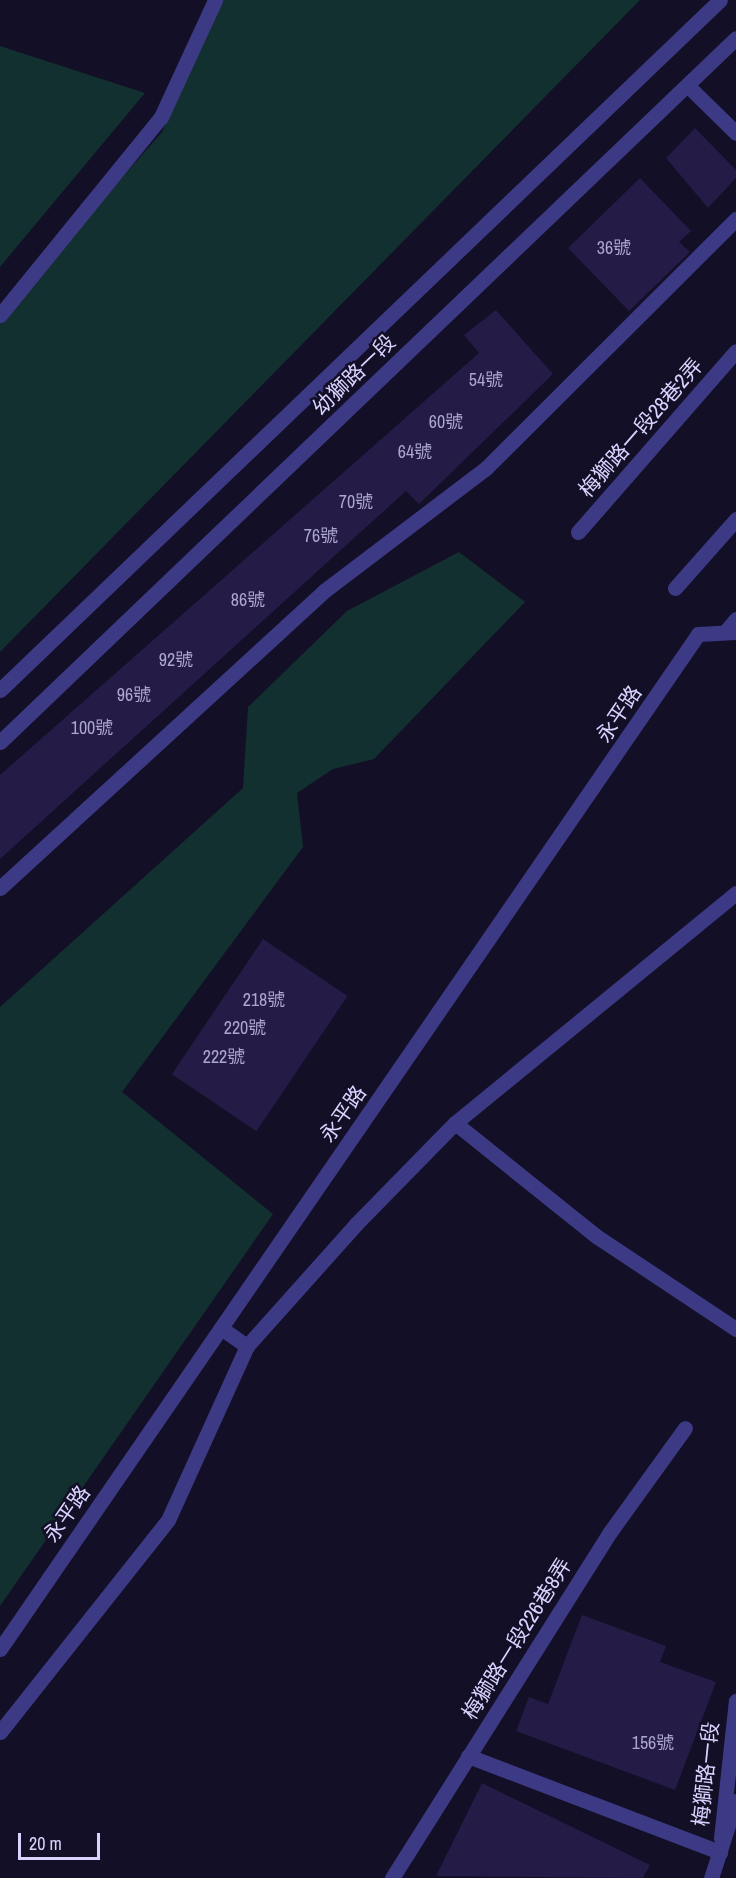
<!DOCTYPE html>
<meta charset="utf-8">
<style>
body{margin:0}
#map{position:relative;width:736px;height:1878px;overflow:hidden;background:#130f26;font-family:"Archivo Narrow","Noto Sans TC",sans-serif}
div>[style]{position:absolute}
.green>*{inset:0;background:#12302f}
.building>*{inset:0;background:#241b47;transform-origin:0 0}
.service>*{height:15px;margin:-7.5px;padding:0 7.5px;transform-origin:7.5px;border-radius:7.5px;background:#3d3a85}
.minor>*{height:15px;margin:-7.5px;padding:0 7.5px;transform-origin:7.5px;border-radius:7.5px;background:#3d3a85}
.tertiary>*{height:15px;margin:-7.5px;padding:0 7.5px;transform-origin:7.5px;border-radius:7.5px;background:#3d3a85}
span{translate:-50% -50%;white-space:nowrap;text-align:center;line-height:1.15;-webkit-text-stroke:5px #130f26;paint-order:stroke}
.number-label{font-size:18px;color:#aca6d1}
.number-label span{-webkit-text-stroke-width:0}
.street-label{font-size:21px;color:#d9d4ff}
.scale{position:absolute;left:18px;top:1833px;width:82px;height:27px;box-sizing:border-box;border:3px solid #d9d4ff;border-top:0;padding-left:8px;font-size:18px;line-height:21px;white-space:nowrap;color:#d9d4ff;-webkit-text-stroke:4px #130f26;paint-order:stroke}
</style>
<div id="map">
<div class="green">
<div style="clip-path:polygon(220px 0,640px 0,0 652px,0 317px,162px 132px)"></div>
<div style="clip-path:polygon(0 46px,145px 93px,0 267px)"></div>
<div style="clip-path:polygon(459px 552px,525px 602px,374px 759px,333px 769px,297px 793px,303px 847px,122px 1092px,273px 1214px,0 1606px,0 1007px,243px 788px,248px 707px,347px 611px)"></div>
</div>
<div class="building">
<div style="clip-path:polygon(695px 128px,736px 170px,736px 178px,708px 208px,666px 158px)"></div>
<div style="clip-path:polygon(640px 178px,691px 231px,679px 242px,690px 252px,629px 311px,568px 248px)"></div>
<div style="clip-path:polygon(496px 310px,553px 374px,419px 504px,406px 491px,0 859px,0 775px,479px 353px,464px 335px)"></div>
<div style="left:263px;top:939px;width:102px;height:163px;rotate:34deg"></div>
<div style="clip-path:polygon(582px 1615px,666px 1646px,660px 1662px,716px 1682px,675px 1790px,516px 1731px,529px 1697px,548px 1704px)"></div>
<div style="clip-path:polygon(482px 1783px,650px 1865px,643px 1878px,436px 1876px)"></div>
</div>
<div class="service">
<div style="left:688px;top:86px;width:67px;rotate:44.4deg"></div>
<div style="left:0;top:315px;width:255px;rotate:-50.9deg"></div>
<div style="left:161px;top:117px;width:129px;rotate:-65.2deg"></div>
<div style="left:578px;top:532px;width:240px;rotate:-48.9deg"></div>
<div style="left:675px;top:588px;width:92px;rotate:-48.5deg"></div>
<div style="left:725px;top:632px;width:17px;rotate:-50deg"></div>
<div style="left:0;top:888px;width:440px;rotate:-42.5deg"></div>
<div style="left:324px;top:591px;width:203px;rotate:-37.2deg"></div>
<div style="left:486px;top:468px;width:353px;rotate:-44.9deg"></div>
<div style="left:468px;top:1756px;width:270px;rotate:20.9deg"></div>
<div style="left:392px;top:1878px;width:409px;rotate:-57.8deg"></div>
<div style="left:610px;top:1532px;width:128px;rotate:-54.2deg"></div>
</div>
<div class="minor">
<div style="left:455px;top:1123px;width:181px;rotate:38.7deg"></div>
<div style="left:596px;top:1236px;width:168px;rotate:33.6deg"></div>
<div style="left:221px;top:1328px;width:32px;rotate:35deg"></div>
<div style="left:0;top:1649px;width:1232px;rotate:-55.48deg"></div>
<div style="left:698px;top:634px;width:38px;rotate:-3deg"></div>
<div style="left:0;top:1732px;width:270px;rotate:-51.6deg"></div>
<div style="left:168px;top:1520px;width:191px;rotate:-65.6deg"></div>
<div style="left:247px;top:1346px;width:164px;rotate:-48.2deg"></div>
<div style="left:356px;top:1224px;width:141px;rotate:-45.6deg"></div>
<div style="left:455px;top:1123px;width:363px;rotate:-39.3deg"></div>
<div style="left:721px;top:1838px;width:138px;rotate:-83.8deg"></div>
</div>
<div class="tertiary">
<div style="left:0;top:690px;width:997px;rotate:-43.78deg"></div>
<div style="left:0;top:742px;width:1018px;rotate:-43.73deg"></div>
<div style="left:711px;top:1878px;width:81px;rotate:-72deg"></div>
</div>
<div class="number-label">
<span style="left:614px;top:248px">36號</span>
<span style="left:486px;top:380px">54號</span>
<span style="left:446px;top:422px">60號</span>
<span style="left:415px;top:452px">64號</span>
<span style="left:356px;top:502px">70號</span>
<span style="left:321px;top:536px">76號</span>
<span style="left:248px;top:600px">86號</span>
<span style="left:176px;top:660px">92號</span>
<span style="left:134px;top:695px">96號</span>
<span style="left:92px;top:728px">100號</span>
<span style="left:264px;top:1000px">218號</span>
<span style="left:245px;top:1028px">220號</span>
<span style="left:224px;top:1057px">222號</span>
<span style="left:653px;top:1743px">156號</span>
</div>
<div class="street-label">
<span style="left:354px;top:375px;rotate:-44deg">幼獅路一段</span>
<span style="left:641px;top:428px;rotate:-49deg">梅獅路一段28巷2弄</span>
<span style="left:619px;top:714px;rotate:-56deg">永平路</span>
<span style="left:343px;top:1114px;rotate:-55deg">永平路</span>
<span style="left:67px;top:1514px;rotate:-55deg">永平路</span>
<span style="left:517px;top:1639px;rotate:-58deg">梅獅路一段226巷8弄</span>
<span style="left:706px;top:1774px;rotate:-84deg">梅獅路一段</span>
</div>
<div class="scale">20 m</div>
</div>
